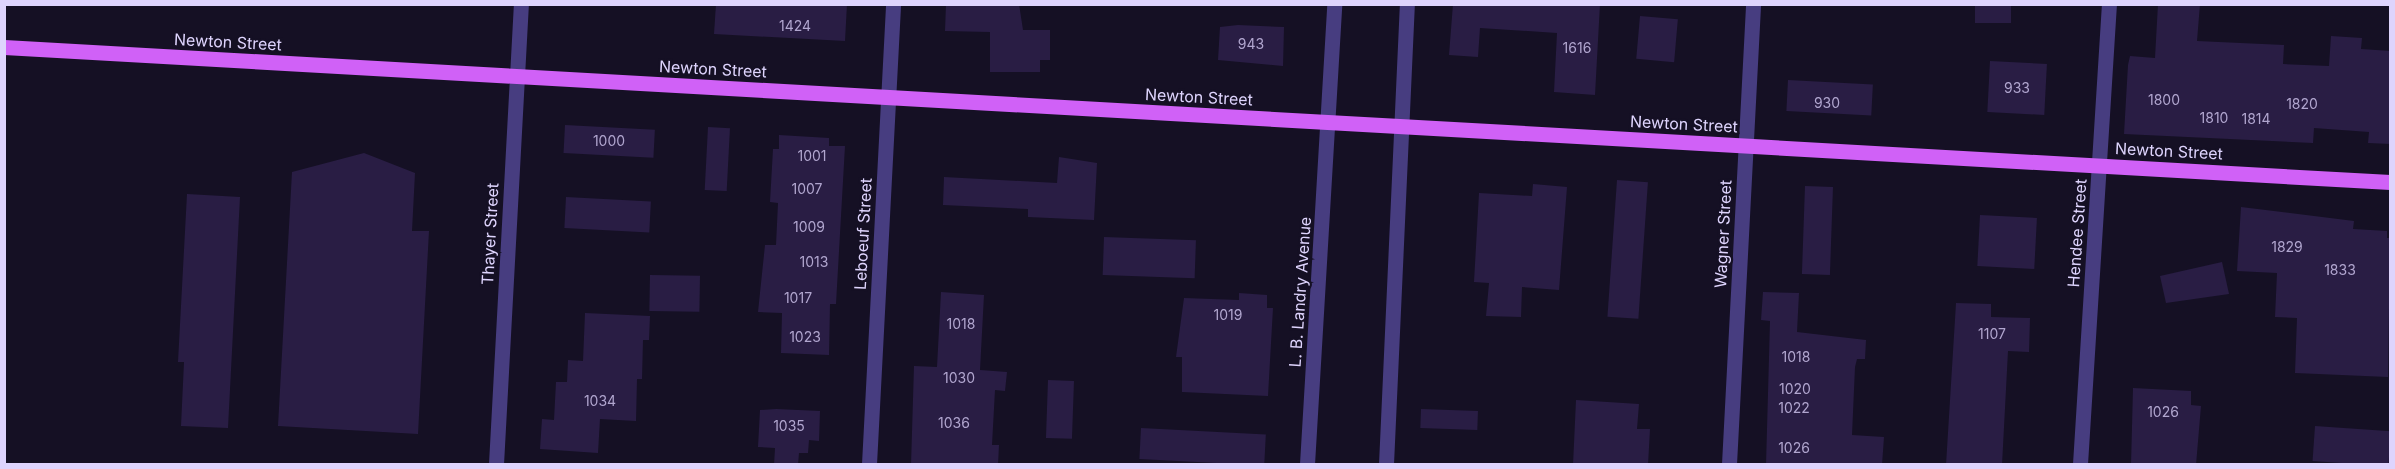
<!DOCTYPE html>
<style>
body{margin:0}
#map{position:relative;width:2395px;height:469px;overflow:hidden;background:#151024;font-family:Inter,sans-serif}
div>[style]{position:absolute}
.building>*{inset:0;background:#291d44;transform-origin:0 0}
.minor>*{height:15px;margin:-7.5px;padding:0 7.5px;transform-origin:7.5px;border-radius:7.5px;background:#473d80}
.major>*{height:15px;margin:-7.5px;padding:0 7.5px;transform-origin:7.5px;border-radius:7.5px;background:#d061f7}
span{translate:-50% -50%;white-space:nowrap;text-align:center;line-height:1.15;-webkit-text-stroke:4.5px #151024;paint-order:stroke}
.number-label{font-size:14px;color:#b1a6cf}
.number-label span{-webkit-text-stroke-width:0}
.street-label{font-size:16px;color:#ded4fd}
.frame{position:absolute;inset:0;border:6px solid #ded4fd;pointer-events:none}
</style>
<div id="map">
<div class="building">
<div style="clip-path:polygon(716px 4px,847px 4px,845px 41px,714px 34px)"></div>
<div style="clip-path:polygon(946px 4px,1019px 4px,1023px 30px,1050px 30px,1050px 60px,1040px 60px,1040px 72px,990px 72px,990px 32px,945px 31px)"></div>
<div style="clip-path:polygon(1453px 4px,1600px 4px,1595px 95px,1554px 92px,1557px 33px,1480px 28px,1478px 57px,1449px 55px)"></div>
<div style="left:1975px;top:4px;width:36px;height:19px"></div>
<div style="clip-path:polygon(2158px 4px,2200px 4px,2197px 41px,2284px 45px,2283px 64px,2329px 66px,2331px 36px,2362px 38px,2361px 49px,2391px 51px,2391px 144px,2368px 143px,2369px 132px,2314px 128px,2313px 143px,2124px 134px,2128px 65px,2130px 56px,2155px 58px)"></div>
<div style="left:1640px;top:16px;width:38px;height:43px;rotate:5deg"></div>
<div style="clip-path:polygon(1238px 25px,1284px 27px,1283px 66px,1218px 60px,1220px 27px)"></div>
<div style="left:1990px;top:61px;width:57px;height:51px;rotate:3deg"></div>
<div style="left:1788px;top:80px;width:85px;height:31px;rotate:3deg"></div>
<div style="left:565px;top:125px;width:90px;height:28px;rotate:3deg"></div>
<div style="left:708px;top:127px;width:22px;height:63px;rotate:3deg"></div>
<div style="clip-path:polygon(779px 135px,829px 138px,829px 146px,845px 146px,836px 304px,830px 304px,829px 355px,781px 353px,782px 313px,758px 312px,765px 245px,776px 245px,778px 203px,770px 202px,773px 149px,779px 149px)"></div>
<div style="clip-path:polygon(364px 153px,415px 173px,412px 231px,429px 231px,418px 434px,278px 426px,292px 172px)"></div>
<div style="clip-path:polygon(1059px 157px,1097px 163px,1094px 220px,1028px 217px,1028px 209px,943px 205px,944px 177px,1057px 183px)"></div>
<div style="left:1617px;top:180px;width:31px;height:137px;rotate:4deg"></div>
<div style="clip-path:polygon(1533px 184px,1567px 187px,1559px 290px,1522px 287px,1521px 317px,1486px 316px,1489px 283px,1474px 282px,1479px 193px,1532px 196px)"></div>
<div style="left:1805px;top:186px;width:28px;height:88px;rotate:2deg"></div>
<div style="clip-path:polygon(187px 194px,240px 197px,228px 428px,181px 426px,184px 362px,178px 362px)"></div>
<div style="left:566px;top:197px;width:85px;height:31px;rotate:3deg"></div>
<div style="clip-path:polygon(2241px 207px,2354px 221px,2353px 229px,2387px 231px,2387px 238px,2390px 238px,2388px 377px,2295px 373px,2297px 318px,2275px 317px,2277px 273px,2237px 271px)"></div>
<div style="left:1980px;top:215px;width:57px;height:51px;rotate:3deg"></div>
<div style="left:1104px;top:237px;width:92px;height:38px;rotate:2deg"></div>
<div style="clip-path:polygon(2222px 262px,2229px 294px,2166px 303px,2160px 276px)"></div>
<div style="left:650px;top:275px;width:50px;height:36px;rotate:1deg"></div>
<div style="clip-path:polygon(941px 292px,984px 295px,980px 370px,1007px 372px,1005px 391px,995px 390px,992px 445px,999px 445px,998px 465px,911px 465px,914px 366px,937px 367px)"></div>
<div style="clip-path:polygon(1763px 292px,1799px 293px,1797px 332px,1866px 340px,1865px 359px,1857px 359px,1855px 367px,1852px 435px,1884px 437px,1882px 465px,1766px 465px,1770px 321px,1761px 320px)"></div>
<div style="clip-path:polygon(1239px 293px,1267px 295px,1267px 308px,1273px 308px,1268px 396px,1182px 392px,1182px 357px,1176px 357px,1184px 298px,1239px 300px)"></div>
<div style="clip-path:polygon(1956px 303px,1991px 304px,1991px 317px,2030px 318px,2029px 352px,2008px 351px,2002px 465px,1946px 465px)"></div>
<div style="clip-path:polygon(585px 313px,650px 316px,649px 340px,643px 340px,642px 379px,637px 379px,636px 421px,600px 419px,598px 453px,540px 449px,542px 419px,554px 420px,556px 382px,567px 382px,568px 360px,583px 361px)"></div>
<div style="left:1048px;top:380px;width:26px;height:58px;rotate:2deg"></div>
<div style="clip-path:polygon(2133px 388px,2191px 391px,2191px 405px,2201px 406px,2196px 465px,2131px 465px)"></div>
<div style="clip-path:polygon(1576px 400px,1639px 404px,1637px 429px,1650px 429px,1648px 465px,1573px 465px)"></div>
<div style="clip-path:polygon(776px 409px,820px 411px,819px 441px,809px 440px,808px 453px,799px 453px,798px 465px,774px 465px,775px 448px,758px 447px,760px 410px)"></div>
<div style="left:1421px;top:409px;width:57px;height:19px;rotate:2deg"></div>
<div style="left:2315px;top:426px;width:76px;height:35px;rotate:4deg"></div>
<div style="left:1141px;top:428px;width:125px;height:31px;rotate:3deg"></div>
</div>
<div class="minor">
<div style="left:496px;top:464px;width:461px;rotate:-86.9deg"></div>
<div style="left:869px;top:464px;width:461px;rotate:-87deg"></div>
<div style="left:1307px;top:464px;width:461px;rotate:-86.6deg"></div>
<div style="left:1386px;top:464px;width:460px;rotate:-87.4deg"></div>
<div style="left:1729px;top:464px;width:461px;rotate:-87deg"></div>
<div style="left:2080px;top:464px;width:461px;rotate:-86.4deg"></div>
</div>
<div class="major">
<div style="left:4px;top:47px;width:2390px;rotate:3.24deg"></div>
</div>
<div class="number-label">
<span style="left:795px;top:26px">1424</span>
<span style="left:1251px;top:44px">943</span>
<span style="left:1577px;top:48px">1616</span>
<span style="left:2017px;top:88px">933</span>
<span style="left:2164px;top:100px">1800</span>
<span style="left:1827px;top:103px">930</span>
<span style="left:2302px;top:104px">1820</span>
<span style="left:2214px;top:118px">1810</span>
<span style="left:2256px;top:119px">1814</span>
<span style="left:609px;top:141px">1000</span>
<span style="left:812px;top:156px">1001</span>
<span style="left:807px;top:189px">1007</span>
<span style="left:809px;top:227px">1009</span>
<span style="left:2287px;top:247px">1829</span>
<span style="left:814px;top:262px">1013</span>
<span style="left:2340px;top:270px">1833</span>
<span style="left:798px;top:298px">1017</span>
<span style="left:1228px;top:315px">1019</span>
<span style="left:961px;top:324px">1018</span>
<span style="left:1992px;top:334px">1107</span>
<span style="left:805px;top:337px">1023</span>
<span style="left:1796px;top:357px">1018</span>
<span style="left:959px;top:378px">1030</span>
<span style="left:1795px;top:389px">1020</span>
<span style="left:600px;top:401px">1034</span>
<span style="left:1794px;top:408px">1022</span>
<span style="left:2163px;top:412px">1026</span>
<span style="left:954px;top:423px">1036</span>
<span style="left:789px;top:426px">1035</span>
<span style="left:1794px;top:448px">1026</span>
</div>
<div class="street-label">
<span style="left:228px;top:42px;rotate:3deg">Newton Street</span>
<span style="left:713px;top:69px;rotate:3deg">Newton Street</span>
<span style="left:1199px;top:97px;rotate:3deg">Newton Street</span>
<span style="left:1684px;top:124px;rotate:3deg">Newton Street</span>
<span style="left:2169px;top:151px;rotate:3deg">Newton Street</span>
<span style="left:2077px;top:233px;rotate:-86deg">Hendee Street</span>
<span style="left:490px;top:234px;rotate:-87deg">Thayer Street</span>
<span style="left:863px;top:234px;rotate:-87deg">Leboeuf Street</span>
<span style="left:1723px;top:234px;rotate:-87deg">Wagner Street</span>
<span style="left:1300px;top:292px;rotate:-86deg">L. B. Landry Avenue</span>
</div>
<div class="frame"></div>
</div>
